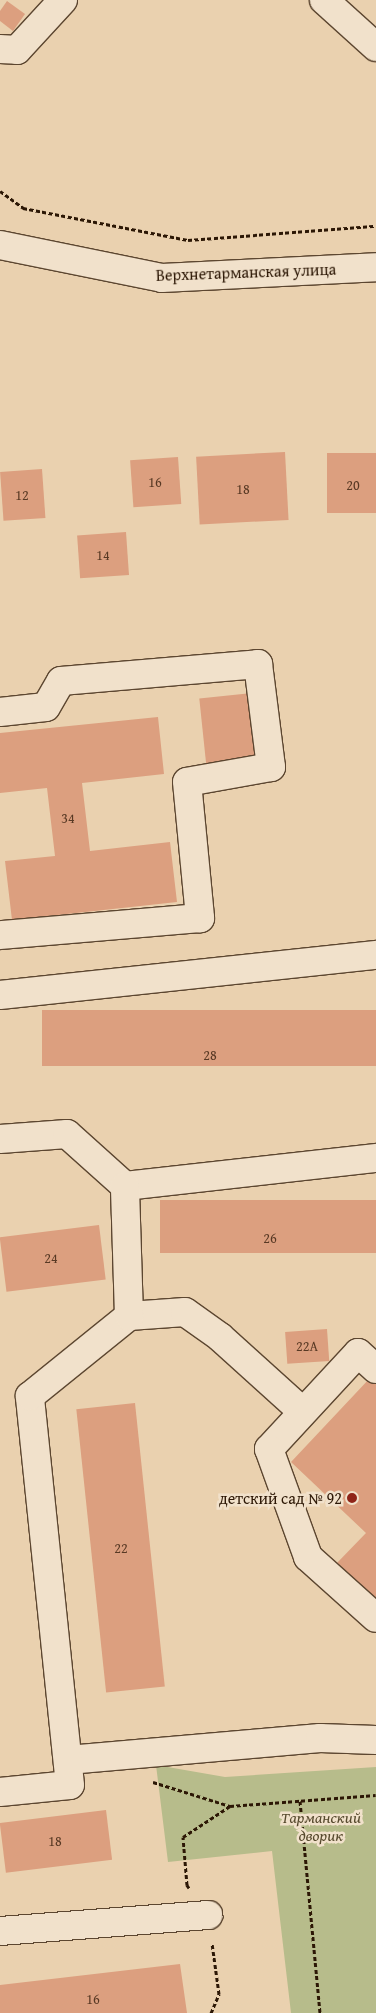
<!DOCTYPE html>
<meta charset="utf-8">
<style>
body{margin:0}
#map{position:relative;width:376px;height:2013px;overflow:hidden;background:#ead1af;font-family:"Gentium Book Plus",serif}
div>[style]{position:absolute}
.green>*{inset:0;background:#b7bc8b}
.building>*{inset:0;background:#dc9f7f;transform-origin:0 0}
.path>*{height:3px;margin-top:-1.5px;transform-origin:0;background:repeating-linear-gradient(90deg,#2c1705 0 4px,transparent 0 6.5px)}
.roads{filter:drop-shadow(1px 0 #5c4630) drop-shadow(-1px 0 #5c4630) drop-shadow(0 1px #5c4630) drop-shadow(0 -1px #5c4630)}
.minor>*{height:28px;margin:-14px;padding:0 14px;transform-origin:14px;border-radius:14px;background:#f1e1cb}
.dots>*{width:14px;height:14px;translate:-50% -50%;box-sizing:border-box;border:2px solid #f1e1cb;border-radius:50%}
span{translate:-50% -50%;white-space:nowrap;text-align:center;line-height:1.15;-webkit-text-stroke:5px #f1e1cb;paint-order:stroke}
.number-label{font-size:14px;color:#583924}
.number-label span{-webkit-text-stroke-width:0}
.street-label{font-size:16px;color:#2c1705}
.poi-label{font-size:16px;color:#2c1705}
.right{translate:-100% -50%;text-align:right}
.park-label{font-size:16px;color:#56492d;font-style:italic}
</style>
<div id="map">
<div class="green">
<div style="clip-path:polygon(156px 1765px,225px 1777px,376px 1767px,376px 2013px,291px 2013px,272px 1851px,168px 1862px)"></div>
</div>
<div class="building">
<div style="clip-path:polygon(7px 1px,25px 14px,13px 31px,0 21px,0 11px)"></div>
<div style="left:285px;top:452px;width:68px;height:89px;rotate:87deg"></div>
<div style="left:376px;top:453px;width:60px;height:49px;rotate:90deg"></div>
<div style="left:178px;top:457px;width:47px;height:48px;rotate:86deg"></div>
<div style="left:42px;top:469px;width:49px;height:42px;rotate:86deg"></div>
<div style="left:126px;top:532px;width:43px;height:49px;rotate:86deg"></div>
<div style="left:252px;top:693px;width:66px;height:53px;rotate:84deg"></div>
<div style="clip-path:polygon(158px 717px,164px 774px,82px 783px,90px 851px,170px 842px,177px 902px,12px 920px,5px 861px,55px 856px,47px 788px,0 793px,0 733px)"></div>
<div style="left:376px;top:1010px;width:56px;height:334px;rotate:90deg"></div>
<div style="left:376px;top:1200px;width:53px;height:216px;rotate:90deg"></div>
<div style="left:99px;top:1225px;width:55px;height:100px;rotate:83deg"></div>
<div style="left:327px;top:1329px;width:32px;height:42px;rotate:86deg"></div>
<div style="clip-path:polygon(370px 1378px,376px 1383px,376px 1600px,335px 1565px,366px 1533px,291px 1462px)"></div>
<div style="left:135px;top:1403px;width:285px;height:59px;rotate:84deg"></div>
<div style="left:106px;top:1810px;width:50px;height:107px;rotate:83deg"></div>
<div style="clip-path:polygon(180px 1964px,187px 2013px,0 2013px,0 1985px)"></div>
</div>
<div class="path">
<div style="left:0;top:191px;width:29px;rotate:36deg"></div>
<div style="left:23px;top:208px;width:168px;rotate:11deg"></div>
<div style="left:188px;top:240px;width:189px;rotate:-4.3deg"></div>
<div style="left:153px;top:1782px;width:81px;rotate:17.3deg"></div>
<div style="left:230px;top:1806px;width:146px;rotate:-4.3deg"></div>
<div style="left:300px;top:1801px;width:213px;rotate:84.6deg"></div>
<div style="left:189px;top:1888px;width:4px;rotate:-124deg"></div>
<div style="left:187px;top:1885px;width:48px;rotate:-94.8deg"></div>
<div style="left:183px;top:1837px;width:56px;rotate:-33.4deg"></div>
<div style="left:211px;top:2013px;width:21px;rotate:-67deg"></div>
<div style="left:219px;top:1994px;width:51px;rotate:-97.8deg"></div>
</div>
<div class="roads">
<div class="minor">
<div style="left:324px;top:0;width:70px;rotate:42.1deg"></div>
<div style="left:0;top:49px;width:17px;rotate:3deg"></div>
<div style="left:17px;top:50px;width:68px;rotate:-47.4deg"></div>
<div style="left:0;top:245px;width:165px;rotate:11.5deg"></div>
<div style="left:162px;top:278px;width:214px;rotate:-2.9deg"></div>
<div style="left:0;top:712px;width:46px;rotate:-6.2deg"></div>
<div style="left:46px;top:707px;width:30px;rotate:-60deg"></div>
<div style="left:61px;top:681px;width:198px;rotate:-4.9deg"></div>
<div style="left:258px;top:664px;width:104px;rotate:82.8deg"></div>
<div style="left:271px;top:767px;width:85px;rotate:169.9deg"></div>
<div style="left:187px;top:782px;width:137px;rotate:84.5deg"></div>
<div style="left:200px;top:918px;width:201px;rotate:175.1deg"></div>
<div style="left:0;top:995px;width:378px;rotate:-6.1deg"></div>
<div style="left:0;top:1139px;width:67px;rotate:-4.3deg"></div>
<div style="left:67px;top:1134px;width:78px;rotate:41.9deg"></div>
<div style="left:125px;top:1186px;width:253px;rotate:-6.4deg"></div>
<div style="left:129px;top:1316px;width:56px;rotate:-4.1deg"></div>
<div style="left:185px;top:1312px;width:43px;rotate:35.5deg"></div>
<div style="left:220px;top:1337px;width:110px;rotate:42.1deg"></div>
<div style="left:376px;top:1369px;width:24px;rotate:-138deg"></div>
<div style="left:358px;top:1353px;width:131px;rotate:132.8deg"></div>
<div style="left:269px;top:1449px;width:115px;rotate:70.1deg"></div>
<div style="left:308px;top:1557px;width:91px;rotate:41.9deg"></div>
<div style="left:68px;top:1760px;width:253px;rotate:-5deg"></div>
<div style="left:320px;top:1738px;width:56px;rotate:2deg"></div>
<div style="left:0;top:1792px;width:70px;rotate:-5.7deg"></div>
<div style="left:70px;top:1785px;width:391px;rotate:-95.9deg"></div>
<div style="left:30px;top:1396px;width:127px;rotate:-38.9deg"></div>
<div style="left:129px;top:1316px;width:130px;rotate:-91.8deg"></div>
<div style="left:0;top:1931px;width:209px;rotate:-4.4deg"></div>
</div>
</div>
<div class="dots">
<div style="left:352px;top:1498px;background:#8f2418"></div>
</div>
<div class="number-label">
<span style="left:155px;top:482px">16</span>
<span style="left:353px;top:485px">20</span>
<span style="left:243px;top:489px">18</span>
<span style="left:22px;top:495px">12</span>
<span style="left:103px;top:555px">14</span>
<span style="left:68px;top:818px">34</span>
<span style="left:210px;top:1055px">28</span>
<span style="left:270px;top:1238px">26</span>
<span style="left:51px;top:1258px">24</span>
<span style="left:307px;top:1346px">22А</span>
<span style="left:121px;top:1548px">22</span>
<span style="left:55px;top:1841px">18</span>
<span style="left:93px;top:1999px">16</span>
</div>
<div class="street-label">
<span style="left:246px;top:272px;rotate:-2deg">Верхнетарманская улица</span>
</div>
<div class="poi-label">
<span class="right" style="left:342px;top:1498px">детский сад № 92</span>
</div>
<div class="park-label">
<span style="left:321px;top:1826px">Тарманский<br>дворик</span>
</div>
</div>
